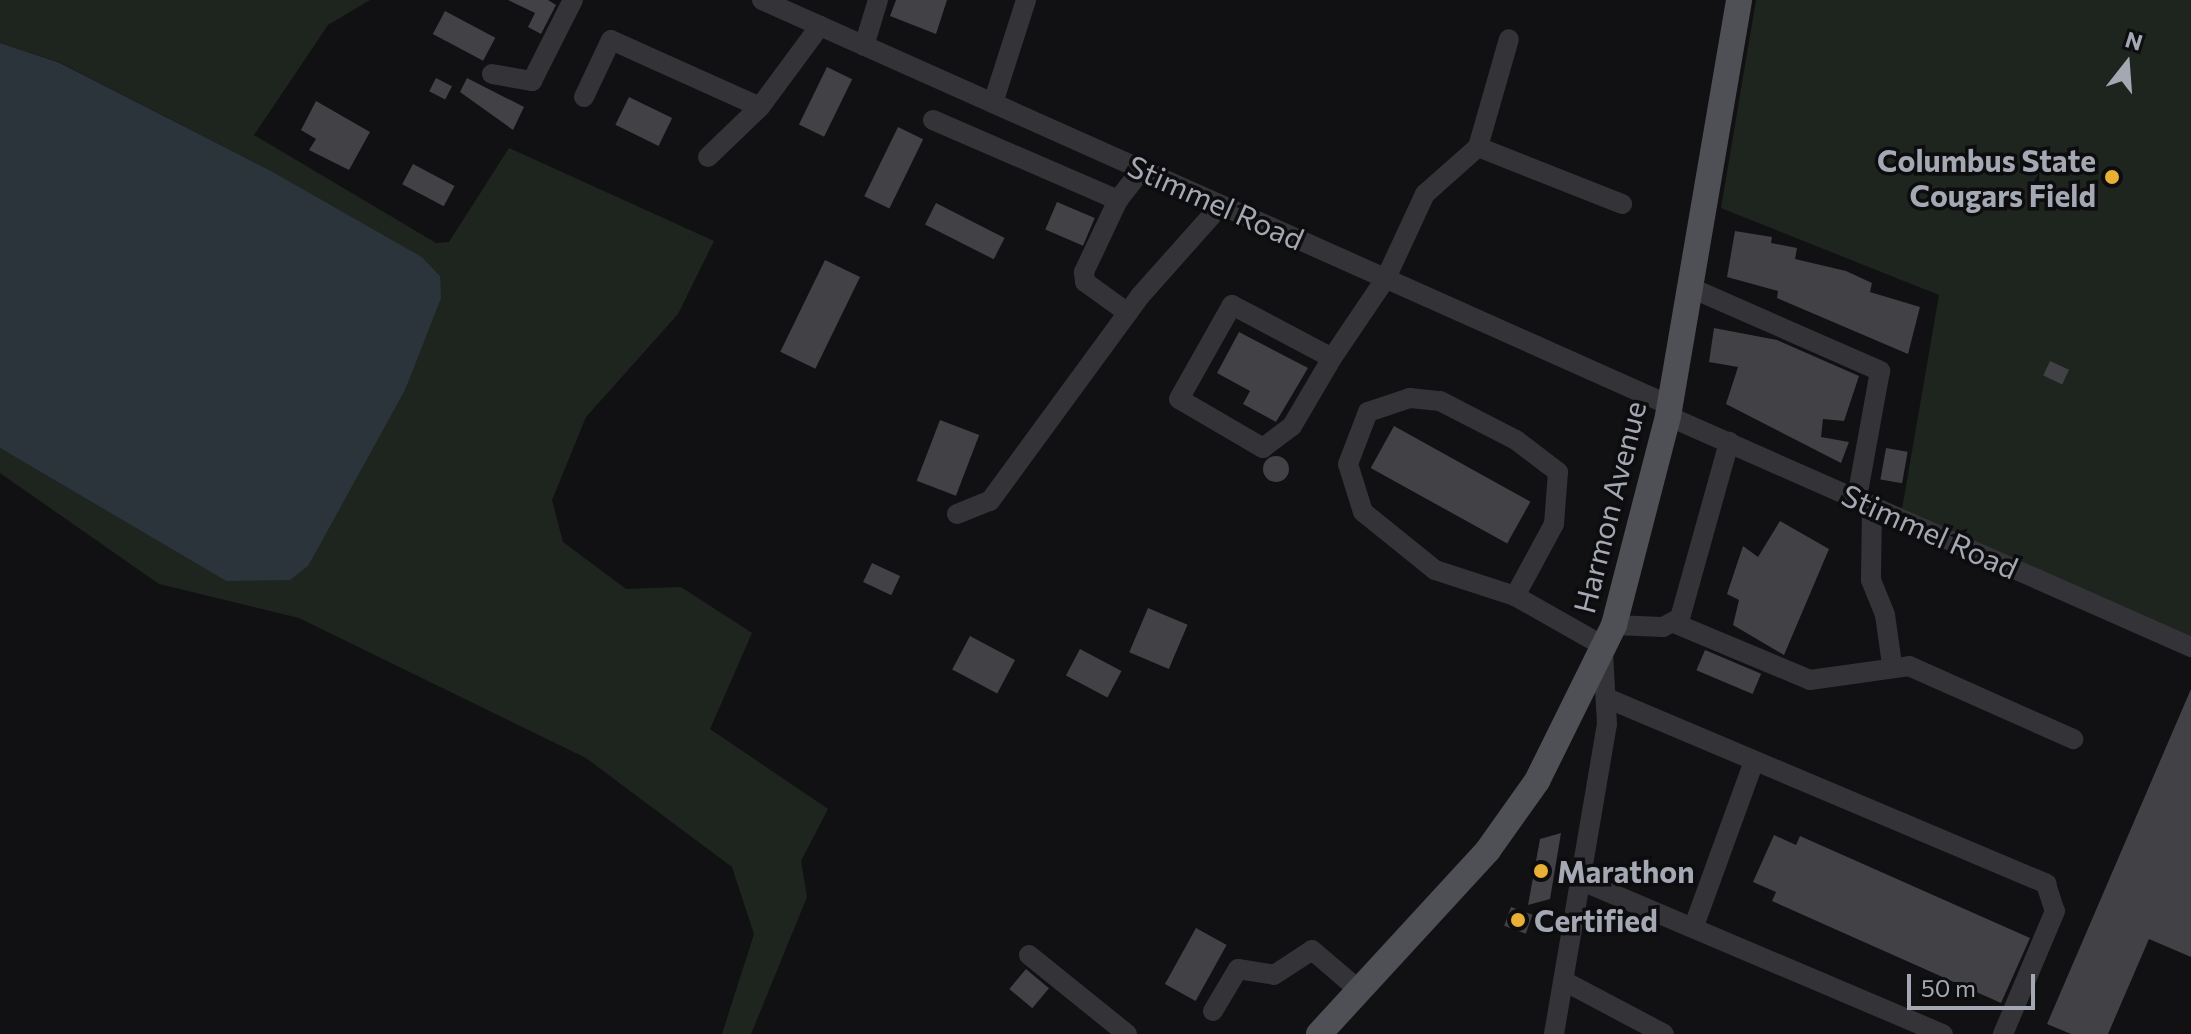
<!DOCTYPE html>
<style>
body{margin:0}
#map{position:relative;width:2191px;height:1034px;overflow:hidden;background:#111113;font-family:Commissioner,sans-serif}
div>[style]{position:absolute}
.green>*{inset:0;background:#1e251f}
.water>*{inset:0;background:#2c343b}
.building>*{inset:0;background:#414146;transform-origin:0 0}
.round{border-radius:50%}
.minor>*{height:20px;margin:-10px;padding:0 10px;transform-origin:10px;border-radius:10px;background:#333338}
.major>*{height:26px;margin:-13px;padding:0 13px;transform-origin:13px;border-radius:13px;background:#4f5056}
.dots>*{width:22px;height:22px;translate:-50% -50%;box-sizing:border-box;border:4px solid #0d0c0e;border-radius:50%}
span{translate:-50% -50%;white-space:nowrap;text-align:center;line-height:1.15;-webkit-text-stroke:7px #0d0c0e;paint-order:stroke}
.poi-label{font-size:30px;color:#a3a8b3;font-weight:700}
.right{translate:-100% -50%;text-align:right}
.left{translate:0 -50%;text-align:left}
.street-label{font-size:30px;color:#a3a8b3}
.north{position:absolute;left:2087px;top:24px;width:80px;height:80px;-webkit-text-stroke:6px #0d0c0e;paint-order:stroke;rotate:17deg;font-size:22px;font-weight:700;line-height:32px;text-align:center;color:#a3a8b3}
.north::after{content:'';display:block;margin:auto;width:28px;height:36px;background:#a3a8b3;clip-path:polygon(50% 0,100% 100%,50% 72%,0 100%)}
.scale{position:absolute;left:1907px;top:974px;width:128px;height:36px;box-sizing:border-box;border:4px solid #a3a8b3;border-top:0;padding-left:10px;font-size:24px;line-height:28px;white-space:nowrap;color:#a3a8b3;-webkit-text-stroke:6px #0d0c0e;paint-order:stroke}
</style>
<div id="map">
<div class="green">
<div style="clip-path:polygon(0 0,370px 0,328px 25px,254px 135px,436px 243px,449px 242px,509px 148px,714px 241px,678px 314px,586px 417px,552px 500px,563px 542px,626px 589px,681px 587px,752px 633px,710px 729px,828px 809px,801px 861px,807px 897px,751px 1034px,722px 1034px,754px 934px,732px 867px,586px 758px,299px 618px,159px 584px,0 473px,0 448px,226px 581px,356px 471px,405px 390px,440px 276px,422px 257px,273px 172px,61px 63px,0 43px)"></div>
<div style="clip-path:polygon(1756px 0,2191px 0,2191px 636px,1902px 509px,1939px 295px,1721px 208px)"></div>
</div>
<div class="water">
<div style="clip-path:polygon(0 43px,60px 63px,273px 172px,422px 257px,440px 276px,441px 298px,405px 390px,308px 566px,290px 580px,226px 581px,0 448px)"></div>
</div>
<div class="building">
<div style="clip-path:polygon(508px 0,548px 0,556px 5px,541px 34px,528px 27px,535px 13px)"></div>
<div style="clip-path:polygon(896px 0,947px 0,936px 34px,890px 16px)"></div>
<div style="left:445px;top:11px;width:57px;height:26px;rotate:28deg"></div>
<div style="left:827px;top:67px;width:28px;height:64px;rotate:26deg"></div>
<div style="left:436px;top:78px;width:18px;height:15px;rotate:27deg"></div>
<div style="clip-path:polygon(467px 78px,524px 107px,513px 130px,460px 92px)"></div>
<div style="left:629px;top:97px;width:48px;height:31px;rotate:26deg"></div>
<div style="clip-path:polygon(316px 101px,370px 132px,349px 170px,309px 150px,316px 139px,301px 130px)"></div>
<div style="left:898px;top:127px;width:28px;height:77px;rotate:26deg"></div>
<div style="left:413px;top:164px;width:47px;height:23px;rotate:28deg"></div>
<div style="left:1057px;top:202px;width:41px;height:30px;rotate:23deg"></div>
<div style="left:936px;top:203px;width:77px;height:24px;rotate:27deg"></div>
<div style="clip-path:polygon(1735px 231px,1772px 237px,1771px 243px,1797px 248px,1795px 259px,1846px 271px,1872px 283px,1870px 292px,1920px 307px,1908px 354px,1777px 298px,1778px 291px,1727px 277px)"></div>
<div style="left:825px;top:260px;width:39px;height:102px;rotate:26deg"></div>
<div style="clip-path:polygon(1714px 328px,1777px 340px,1859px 376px,1844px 421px,1823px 419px,1821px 437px,1849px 442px,1841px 463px,1726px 404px,1738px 367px,1709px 362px)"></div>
<div style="clip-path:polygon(1239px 332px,1308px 368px,1276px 422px,1243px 404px,1250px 391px,1217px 373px)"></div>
<div style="left:2050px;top:361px;width:21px;height:16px;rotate:25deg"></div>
<div style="left:940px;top:420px;width:42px;height:65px;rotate:21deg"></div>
<div style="left:1394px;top:426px;width:156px;height:48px;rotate:29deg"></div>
<div style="left:1886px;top:448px;width:22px;height:32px;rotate:10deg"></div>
<div class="round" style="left:1263px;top:456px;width:26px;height:26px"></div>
<div style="clip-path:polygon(1780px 521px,1829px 549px,1784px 655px,1733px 625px,1739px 600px,1727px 594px,1743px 546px,1758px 557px)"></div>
<div style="left:872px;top:563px;width:31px;height:21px;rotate:25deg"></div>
<div style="left:1148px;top:608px;width:43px;height:48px;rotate:23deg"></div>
<div style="left:970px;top:636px;width:51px;height:38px;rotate:28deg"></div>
<div style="left:1080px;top:649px;width:47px;height:30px;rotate:28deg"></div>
<div style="left:1705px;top:650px;width:61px;height:22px;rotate:23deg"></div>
<div style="clip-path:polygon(2191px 689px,2191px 957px,2149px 939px,2108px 1034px,2071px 1034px,2047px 1024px)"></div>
<div style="clip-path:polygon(1561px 833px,1550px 899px,1528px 905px,1540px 839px)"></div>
<div style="clip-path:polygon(1774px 835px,1796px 845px,1800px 836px,2030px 938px,2001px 1003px,1772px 901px,1776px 892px,1753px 882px)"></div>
<div style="left:1511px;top:907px;width:23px;height:20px;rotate:20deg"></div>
<div style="left:1196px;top:928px;width:35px;height:64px;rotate:29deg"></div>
<div style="left:1026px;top:969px;width:30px;height:26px;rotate:40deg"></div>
</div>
<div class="minor">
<div style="left:762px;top:0;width:993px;rotate:24.06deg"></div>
<div style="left:864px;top:46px;width:48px;rotate:-73.1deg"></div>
<div style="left:492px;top:74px;width:41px;rotate:9.9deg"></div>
<div style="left:532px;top:81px;width:91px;rotate:-63.2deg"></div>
<div style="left:584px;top:97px;width:63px;rotate:-64.7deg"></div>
<div style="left:611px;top:40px;width:163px;rotate:24.2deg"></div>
<div style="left:760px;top:107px;width:101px;rotate:-53.5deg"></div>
<div style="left:993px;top:103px;width:108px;rotate:-72.2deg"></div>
<div style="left:933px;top:120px;width:202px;rotate:23.4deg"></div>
<div style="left:1118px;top:200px;width:39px;rotate:-52deg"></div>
<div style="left:1478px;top:147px;width:155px;rotate:21.6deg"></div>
<div style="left:708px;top:157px;width:72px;rotate:-43.9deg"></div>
<div style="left:1118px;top:200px;width:80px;rotate:115.3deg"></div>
<div style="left:1084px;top:272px;width:10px;rotate:84deg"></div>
<div style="left:1085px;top:282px;width:53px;rotate:35.8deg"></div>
<div style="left:1689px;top:287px;width:209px;rotate:23.7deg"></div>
<div style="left:1880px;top:371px;width:129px;rotate:100.3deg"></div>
<div style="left:1332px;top:358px;width:79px;rotate:120.5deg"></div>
<div style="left:1292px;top:426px;width:36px;rotate:143deg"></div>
<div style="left:1263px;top:448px;width:97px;rotate:-149.7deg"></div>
<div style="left:1179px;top:399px;width:108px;rotate:-60.6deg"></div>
<div style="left:1232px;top:305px;width:113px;rotate:27.9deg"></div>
<div style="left:1332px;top:358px;width:97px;rotate:-56deg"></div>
<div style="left:1386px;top:278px;width:93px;rotate:-65.1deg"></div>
<div style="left:1425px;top:194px;width:71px;rotate:-41.6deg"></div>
<div style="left:1478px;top:147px;width:112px;rotate:-74deg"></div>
<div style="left:1668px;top:416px;width:572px;rotate:23.83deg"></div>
<div style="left:1872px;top:505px;width:75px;rotate:90.8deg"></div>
<div style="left:1871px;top:580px;width:38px;rotate:68deg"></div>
<div style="left:1885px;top:615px;width:49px;rotate:81.9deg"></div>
<div style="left:957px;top:514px;width:35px;rotate:-22deg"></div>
<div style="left:990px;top:501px;width:254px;rotate:-53.8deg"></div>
<div style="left:1140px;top:296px;width:122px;rotate:-48.3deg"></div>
<div style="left:1515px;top:596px;width:84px;rotate:-162deg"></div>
<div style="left:1435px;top:570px;width:92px;rotate:-141.1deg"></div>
<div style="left:1363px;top:512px;width:50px;rotate:-107.4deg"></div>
<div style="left:1348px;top:464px;width:56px;rotate:-69deg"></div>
<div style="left:1368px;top:412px;width:44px;rotate:-18.4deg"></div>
<div style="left:1410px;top:398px;width:30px;rotate:6deg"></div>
<div style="left:1440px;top:401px;width:85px;rotate:27.2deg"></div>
<div style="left:1516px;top:440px;width:53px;rotate:37.3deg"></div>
<div style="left:1558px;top:472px;width:52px;rotate:94.4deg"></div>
<div style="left:1554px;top:524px;width:82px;rotate:118.4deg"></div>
<div style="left:1515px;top:596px;width:103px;rotate:29.5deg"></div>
<div style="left:1674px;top:623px;width:147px;rotate:22.7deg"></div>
<div style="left:1810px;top:680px;width:100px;rotate:-8deg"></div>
<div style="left:1909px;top:666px;width:180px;rotate:24deg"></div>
<div style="left:1614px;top:625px;width:49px;rotate:2.3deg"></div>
<div style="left:1663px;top:627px;width:19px;rotate:-28deg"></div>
<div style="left:1680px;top:618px;width:183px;rotate:-74.4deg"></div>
<div style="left:1609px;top:699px;width:475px;rotate:22.9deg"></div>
<div style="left:2046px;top:884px;width:28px;rotate:72deg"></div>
<div style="left:2055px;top:911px;width:134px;rotate:112.9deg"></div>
<div style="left:1582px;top:881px;width:392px;rotate:23deg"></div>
<div style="left:1694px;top:926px;width:176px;rotate:-70deg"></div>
<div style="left:1029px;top:955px;width:126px;rotate:38.9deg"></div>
<div style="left:1564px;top:981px;width:113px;rotate:27.9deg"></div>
<div style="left:1213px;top:1011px;width:49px;rotate:-59.2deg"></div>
<div style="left:1238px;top:969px;width:36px;rotate:9deg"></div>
<div style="left:1274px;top:975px;width:45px;rotate:-33.3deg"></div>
<div style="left:1312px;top:950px;width:63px;rotate:40.5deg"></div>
<div style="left:1554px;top:1034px;width:314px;rotate:-80.3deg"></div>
<div style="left:1607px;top:724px;width:72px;rotate:-93.2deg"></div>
</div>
<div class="major">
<div style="left:1319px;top:1034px;width:250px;rotate:-47.4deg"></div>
<div style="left:1488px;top:850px;width:85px;rotate:-54.6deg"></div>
<div style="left:1537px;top:781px;width:174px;rotate:-63.7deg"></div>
<div style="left:1614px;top:625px;width:216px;rotate:-75.5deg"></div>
<div style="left:1668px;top:416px;width:422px;rotate:-80.3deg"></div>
</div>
<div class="dots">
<div style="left:2112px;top:177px;background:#e8b035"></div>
<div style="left:1541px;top:871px;background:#e8b035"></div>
<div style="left:1518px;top:920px;background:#e8b035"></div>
</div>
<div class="poi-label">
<span class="right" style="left:2096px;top:177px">Columbus State<br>Cougars Field</span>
<span class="left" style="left:1557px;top:871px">Marathon</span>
<span class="left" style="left:1534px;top:920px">Certified</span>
</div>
<div class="street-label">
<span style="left:1216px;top:202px;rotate:24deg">Stimmel Road</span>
<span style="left:1609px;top:507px;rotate:-76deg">Harmon Avenue</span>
<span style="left:1930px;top:531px;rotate:24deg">Stimmel Road</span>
</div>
<div class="north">N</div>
<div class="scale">50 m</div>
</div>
